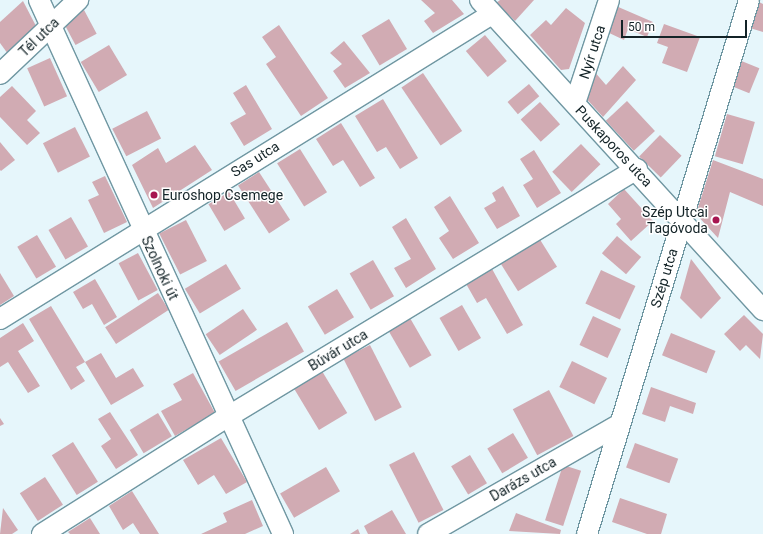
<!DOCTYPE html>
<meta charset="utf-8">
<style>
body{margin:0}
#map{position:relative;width:763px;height:534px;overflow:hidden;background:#e6f6fb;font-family:Roboto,sans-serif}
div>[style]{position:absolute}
.building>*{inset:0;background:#d1abb3;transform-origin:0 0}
.roads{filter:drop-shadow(1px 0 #7097a2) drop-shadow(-1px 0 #7097a2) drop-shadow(0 1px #7097a2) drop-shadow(0 -1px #7097a2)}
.minor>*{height:20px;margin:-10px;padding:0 10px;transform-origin:10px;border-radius:10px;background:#fff}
.dots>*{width:11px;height:11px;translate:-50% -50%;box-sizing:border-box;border:2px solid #fff;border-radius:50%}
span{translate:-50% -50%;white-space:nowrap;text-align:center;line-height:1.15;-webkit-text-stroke:3px #fff;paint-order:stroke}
.street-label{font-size:14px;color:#132327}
.poi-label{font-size:14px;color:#132327}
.left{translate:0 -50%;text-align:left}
.right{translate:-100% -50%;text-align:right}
.scale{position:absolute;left:621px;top:20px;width:126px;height:18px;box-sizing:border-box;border:2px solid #132327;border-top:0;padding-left:5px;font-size:12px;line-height:14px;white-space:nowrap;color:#132327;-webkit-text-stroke:3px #fff;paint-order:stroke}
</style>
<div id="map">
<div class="building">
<div style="clip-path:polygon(421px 0,452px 0,464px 14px,433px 33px,424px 21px,435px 13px)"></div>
<div style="clip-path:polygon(500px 0,534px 0,515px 21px,496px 3px)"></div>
<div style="clip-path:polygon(23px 1px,36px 26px,8px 54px,0 43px,0 22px)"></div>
<div style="clip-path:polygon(759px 2px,763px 4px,763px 32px,750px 28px)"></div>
<div style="clip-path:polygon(616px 6px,653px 22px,647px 37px,628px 29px,624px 40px,605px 31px)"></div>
<div style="clip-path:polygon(566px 8px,585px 23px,569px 69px,561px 70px,530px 35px,546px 20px,551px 25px)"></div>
<div style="left:84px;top:10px;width:27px;height:24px;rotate:62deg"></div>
<div style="left:389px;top:19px;width:35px;height:32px;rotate:59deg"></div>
<div style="clip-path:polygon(664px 24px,700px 37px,687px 72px,662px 63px,668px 47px,657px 43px)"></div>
<div style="clip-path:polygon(279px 25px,328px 98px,301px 116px,266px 64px,276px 57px,262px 37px)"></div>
<div style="left:485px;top:35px;width:34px;height:25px;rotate:50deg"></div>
<div style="clip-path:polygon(344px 41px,370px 73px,345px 88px,333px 71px,342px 64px,330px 53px)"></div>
<div style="left:109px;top:45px;width:35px;height:33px;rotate:59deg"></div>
<div style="left:50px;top:58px;width:42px;height:25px;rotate:66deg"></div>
<div style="left:739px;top:60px;width:22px;height:27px;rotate:22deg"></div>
<div style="clip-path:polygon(623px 66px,636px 80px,603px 117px,584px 96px,593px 70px,606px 85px)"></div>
<div style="left:423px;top:73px;width:70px;height:26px;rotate:56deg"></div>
<div style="left:529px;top:84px;width:16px;height:28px;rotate:50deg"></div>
<div style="clip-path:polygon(246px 85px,272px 129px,244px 146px,230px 123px,246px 114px,233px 93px)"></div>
<div style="clip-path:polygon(12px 86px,36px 111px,27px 120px,40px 133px,27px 145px,0 117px,0 97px)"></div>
<div style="clip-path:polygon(383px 99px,418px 158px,400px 169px,386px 147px,377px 152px,355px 116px)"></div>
<div style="left:627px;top:101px;width:41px;height:29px;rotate:47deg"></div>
<div style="left:540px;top:102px;width:30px;height:26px;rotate:48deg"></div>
<div style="left:147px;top:111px;width:31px;height:39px;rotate:63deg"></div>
<div style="left:727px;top:114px;width:29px;height:44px;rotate:16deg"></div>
<div style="clip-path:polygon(341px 123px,375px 178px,360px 187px,343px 160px,333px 166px,316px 139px)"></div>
<div style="left:75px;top:127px;width:33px;height:36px;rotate:63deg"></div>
<div style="left:660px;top:135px;width:30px;height:30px;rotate:44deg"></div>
<div style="clip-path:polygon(0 142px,15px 160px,1px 171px,0 170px)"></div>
<div style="left:581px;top:144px;width:28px;height:40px;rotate:46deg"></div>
<div style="clip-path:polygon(195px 145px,212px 170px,153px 208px,132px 165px,158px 148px,166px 163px)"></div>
<div style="left:300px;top:149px;width:51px;height:27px;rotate:58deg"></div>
<div style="clip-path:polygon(534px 150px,561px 193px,537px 208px,523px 185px,533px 179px,520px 159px)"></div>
<div style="clip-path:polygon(713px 160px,763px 179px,763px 206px,730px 192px,718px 238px,696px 214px)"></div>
<div style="left:259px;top:172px;width:57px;height:25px;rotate:57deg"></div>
<div style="clip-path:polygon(105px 176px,127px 222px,104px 233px,88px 200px,99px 195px,92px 182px)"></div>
<div style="clip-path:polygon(503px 186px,520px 216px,497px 229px,484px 208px,496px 201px,492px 193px)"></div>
<div style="clip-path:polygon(624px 189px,653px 221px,631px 241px,616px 224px,621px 219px,608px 204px)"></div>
<div style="left:229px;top:192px;width:31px;height:24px;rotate:59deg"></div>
<div style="clip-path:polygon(450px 196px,479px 243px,453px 259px,439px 238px,449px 231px,434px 207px)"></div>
<div style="left:71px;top:217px;width:34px;height:26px;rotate:60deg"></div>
<div style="clip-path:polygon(406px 218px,436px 269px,406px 288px,394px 268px,411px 259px,392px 227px)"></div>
<div style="left:186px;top:220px;width:46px;height:30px;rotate:63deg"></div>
<div style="left:37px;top:235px;width:37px;height:23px;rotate:59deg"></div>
<div style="left:617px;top:236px;width:32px;height:23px;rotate:41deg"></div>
<div style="left:539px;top:238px;width:34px;height:46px;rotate:58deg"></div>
<div style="left:138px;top:253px;width:42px;height:22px;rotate:62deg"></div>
<div style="clip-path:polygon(691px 259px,721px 298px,701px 319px,680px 298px)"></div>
<div style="left:373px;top:260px;width:42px;height:27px;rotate:60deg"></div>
<div style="left:226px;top:264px;width:29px;height:48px;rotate:59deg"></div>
<div style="clip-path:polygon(491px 267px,523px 325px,507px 334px,486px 298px,477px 303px,465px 282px)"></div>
<div style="left:601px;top:270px;width:38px;height:37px;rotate:25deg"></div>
<div style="clip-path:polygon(0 273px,14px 296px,0 305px)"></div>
<div style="clip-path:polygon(95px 279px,117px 317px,104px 325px,92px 304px,83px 309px,73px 292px)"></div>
<div style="left:337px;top:289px;width:33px;height:34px;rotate:59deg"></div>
<div style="left:158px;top:293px;width:20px;height:63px;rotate:57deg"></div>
<div style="left:462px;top:305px;width:38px;height:26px;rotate:60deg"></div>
<div style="clip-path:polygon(51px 306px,85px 362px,76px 367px,85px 381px,71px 390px,29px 319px)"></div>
<div style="left:243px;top:309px;width:25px;height:45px;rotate:56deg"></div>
<div style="clip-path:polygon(744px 315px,763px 334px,760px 359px,746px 345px,740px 351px,724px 334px)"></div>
<div style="left:593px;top:316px;width:31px;height:32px;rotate:25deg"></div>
<div style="left:410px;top:318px;width:43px;height:25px;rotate:60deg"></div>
<div style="left:287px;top:322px;width:34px;height:79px;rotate:60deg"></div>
<div style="clip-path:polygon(23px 323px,34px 341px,18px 351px,40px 386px,28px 393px,8px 362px,0 367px,0 338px)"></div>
<div style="left:671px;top:333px;width:48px;height:24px;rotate:22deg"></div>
<div style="left:370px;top:345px;width:70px;height:30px;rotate:63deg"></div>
<div style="clip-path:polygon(101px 353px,116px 378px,133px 368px,144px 386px,111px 405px,85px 362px)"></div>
<div style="left:572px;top:361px;width:39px;height:29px;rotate:26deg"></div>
<div style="left:322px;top:371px;width:49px;height:33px;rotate:59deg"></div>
<div style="clip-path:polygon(193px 373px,215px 413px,175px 436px,161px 411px,182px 400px,173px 384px)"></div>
<div style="clip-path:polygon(651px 387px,696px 403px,693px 414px,670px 406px,665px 422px,642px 414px)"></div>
<div style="left:549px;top:390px;width:52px;height:41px;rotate:62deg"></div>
<div style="clip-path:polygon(110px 412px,138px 455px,116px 469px,101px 446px,111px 439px,98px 419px)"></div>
<div style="left:158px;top:413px;width:27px;height:33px;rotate:59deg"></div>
<div style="clip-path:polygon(0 418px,4px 424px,0 426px)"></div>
<div style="left:513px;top:433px;width:29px;height:30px;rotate:59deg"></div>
<div style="clip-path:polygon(221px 438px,247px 482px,226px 494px,214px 475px,198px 485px,183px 460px)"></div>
<div style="left:73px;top:442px;width:47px;height:25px;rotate:58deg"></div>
<div style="left:635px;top:443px;width:46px;height:26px;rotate:20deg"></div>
<div style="left:414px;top:452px;width:65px;height:28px;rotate:63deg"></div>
<div style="left:470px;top:455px;width:33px;height:22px;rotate:59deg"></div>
<div style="left:563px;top:465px;width:19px;height:58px;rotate:18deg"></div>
<div style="left:326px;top:467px;width:28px;height:53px;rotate:60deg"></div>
<div style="left:45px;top:477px;width:33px;height:30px;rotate:57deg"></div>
<div style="clip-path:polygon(132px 491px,159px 534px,140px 534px,133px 523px,123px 530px,109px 506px)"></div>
<div style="clip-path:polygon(620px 498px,667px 514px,661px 534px,647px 534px,612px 522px)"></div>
<div style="clip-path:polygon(252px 500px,263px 526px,245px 534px,201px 534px,227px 522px,223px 513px)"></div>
<div style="clip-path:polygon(3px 508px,18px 530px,12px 534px,0 534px)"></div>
<div style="clip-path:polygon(392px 510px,406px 534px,368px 534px,364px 526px)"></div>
<div style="clip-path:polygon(516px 513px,561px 530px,560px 534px,509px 531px)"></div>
<div style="clip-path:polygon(90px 518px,100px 534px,70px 534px,68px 532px)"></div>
<div style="clip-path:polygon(358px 529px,360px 534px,350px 534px)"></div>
</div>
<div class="roads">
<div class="minor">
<div style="left:39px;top:0;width:587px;rotate:65.44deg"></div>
<div style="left:480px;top:0;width:420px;rotate:47.6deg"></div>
<div style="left:0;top:74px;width:108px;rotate:-43.5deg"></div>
<div style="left:575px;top:103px;width:108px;rotate:-71.7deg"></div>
<div style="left:0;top:319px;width:579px;rotate:-31.8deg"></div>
<div style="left:42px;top:534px;width:221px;rotate:-32.3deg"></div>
<div style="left:229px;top:416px;width:477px;rotate:-31.2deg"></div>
<div style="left:428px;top:534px;width:219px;rotate:-29.8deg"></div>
<div style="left:587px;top:534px;width:558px;rotate:-73.12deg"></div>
</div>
</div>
<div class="dots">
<div style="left:154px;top:195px;background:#a71550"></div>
<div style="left:716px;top:220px;background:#a71550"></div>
</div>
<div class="street-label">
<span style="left:39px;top:37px;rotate:-44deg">Tél utca</span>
<span style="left:592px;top:52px;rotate:-72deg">Nyír utca</span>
<span style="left:614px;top:146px;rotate:47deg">Puskaporos utca</span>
<span style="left:255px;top:159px;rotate:-32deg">Sas utca</span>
<span style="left:160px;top:268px;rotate:65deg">Szolnoki út</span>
<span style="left:664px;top:278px;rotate:-73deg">Szép utca</span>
<span style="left:338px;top:350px;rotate:-31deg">Búvár utca</span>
<span style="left:523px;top:479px;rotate:-30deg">Darázs utca</span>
</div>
<div class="poi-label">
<span class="left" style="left:162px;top:195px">Euroshop Csemege</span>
<span class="right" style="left:708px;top:220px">Szép Utcai<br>Tagóvoda</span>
</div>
<div class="scale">50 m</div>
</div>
